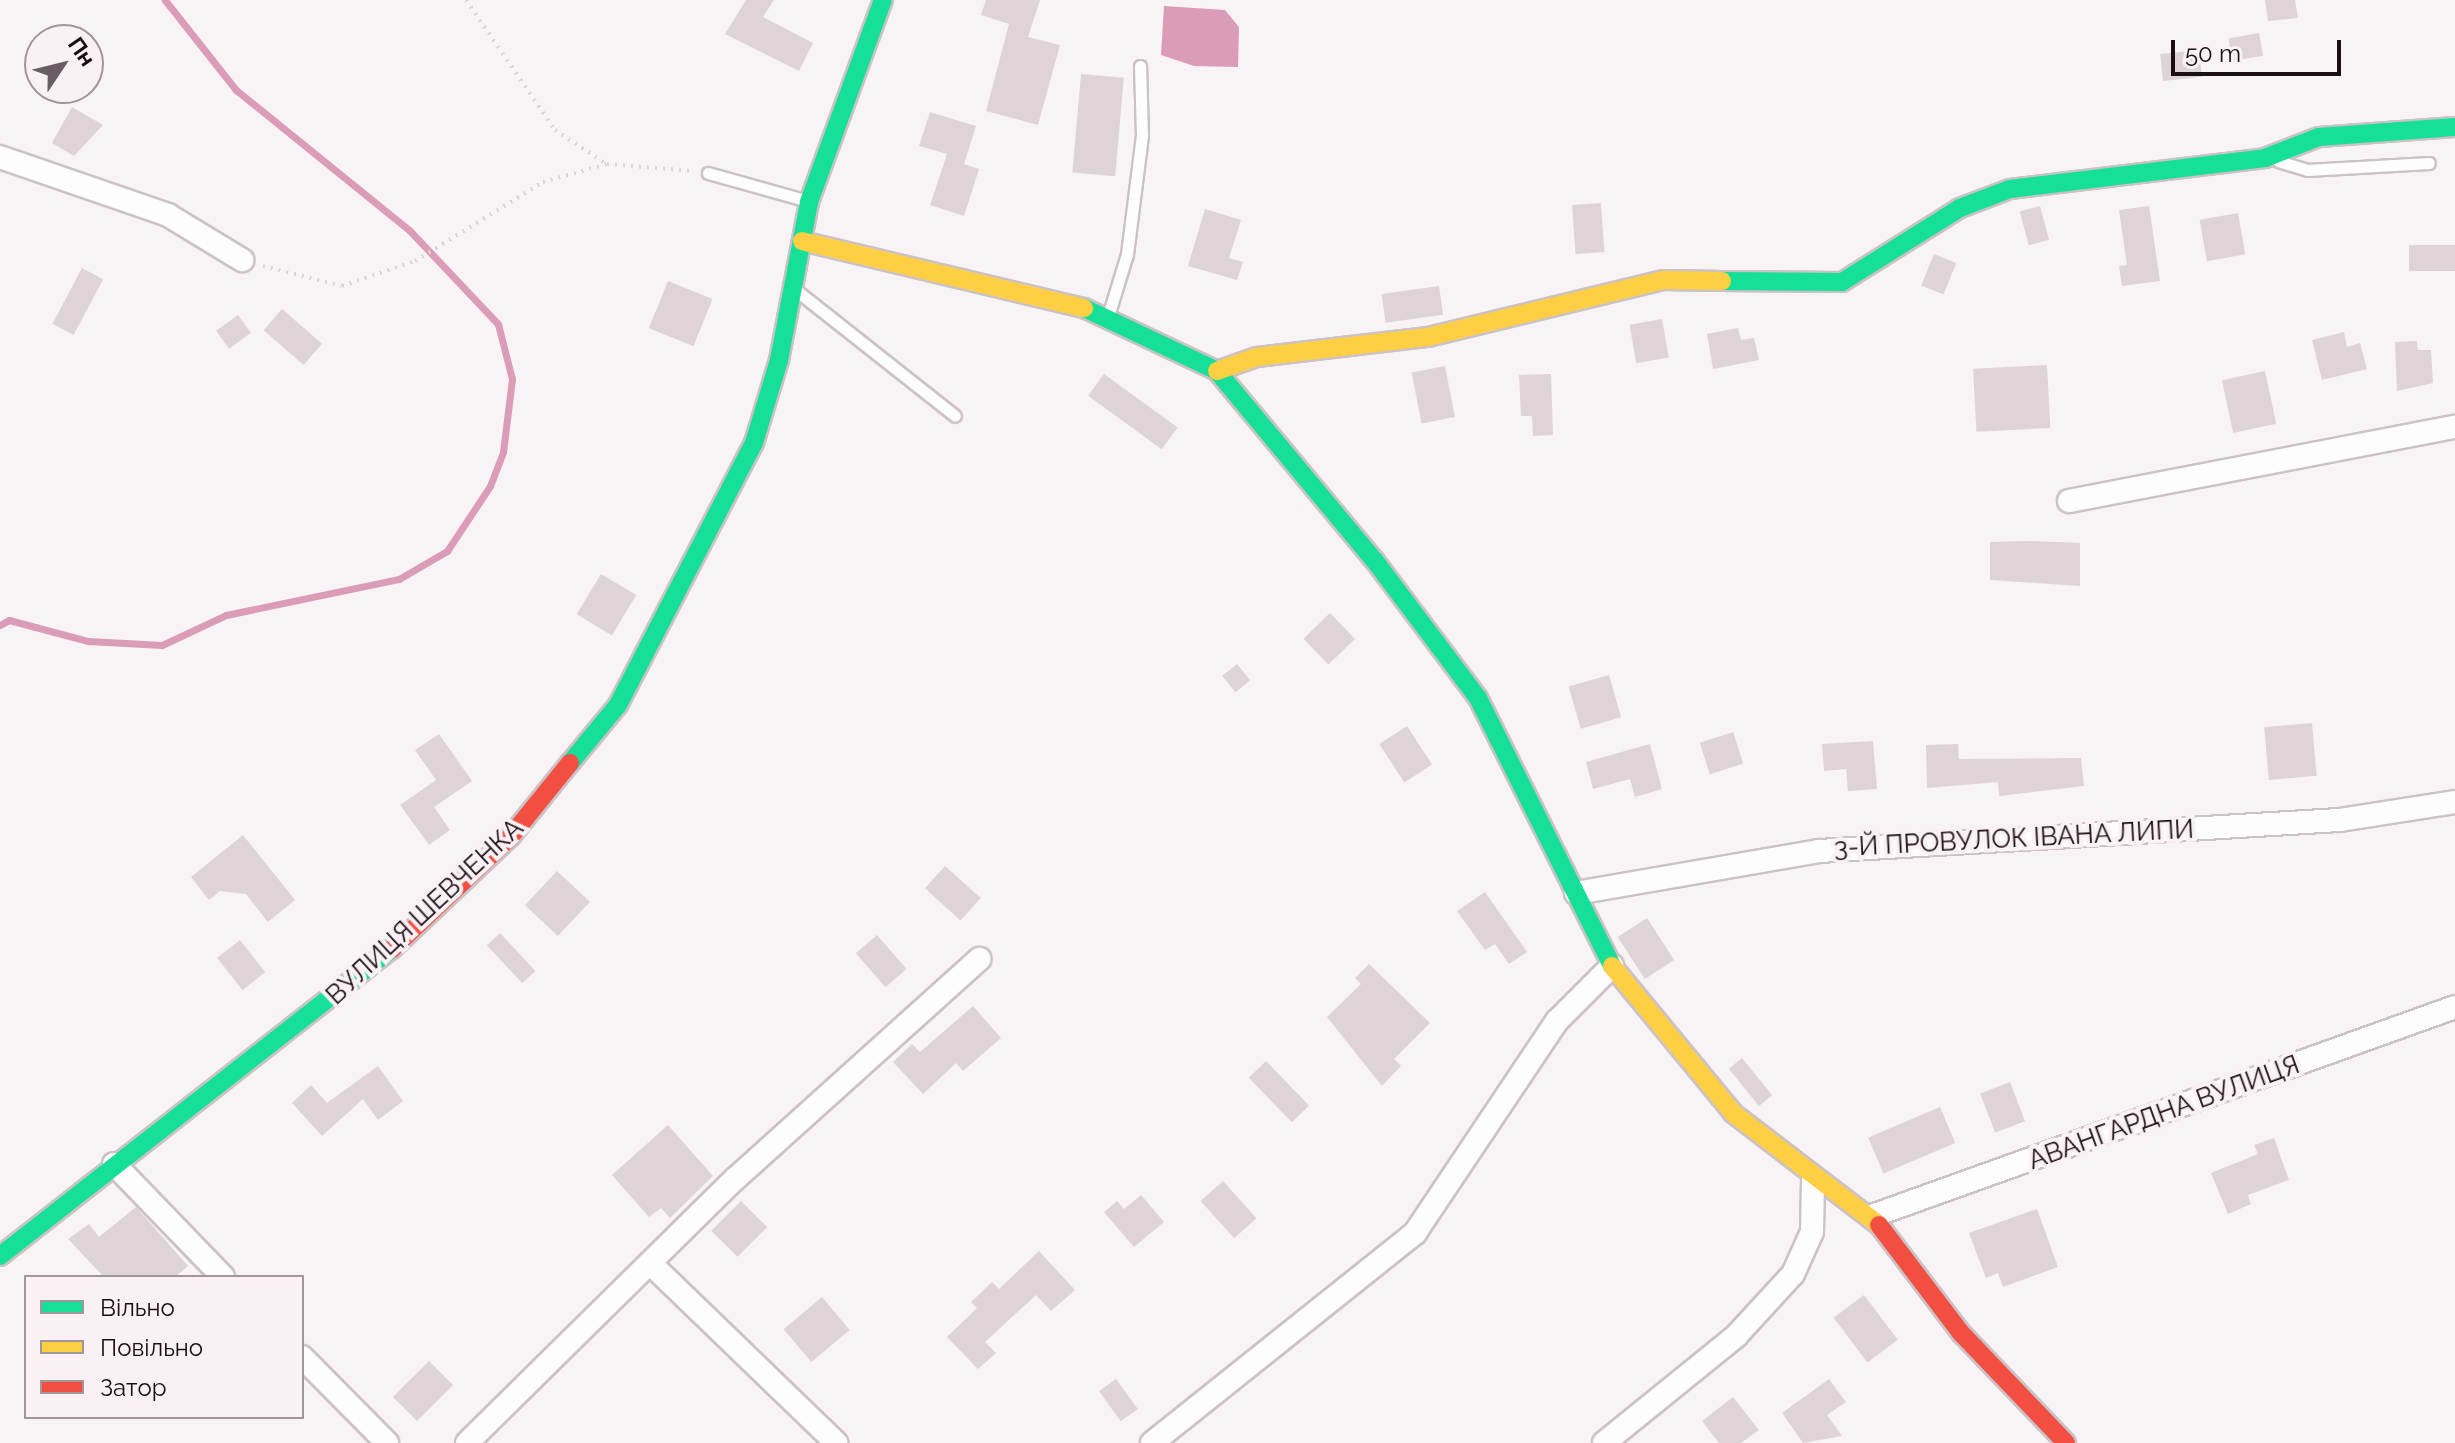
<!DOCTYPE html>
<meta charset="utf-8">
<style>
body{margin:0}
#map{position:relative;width:2455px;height:1443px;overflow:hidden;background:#f8f3f5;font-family:Raleway,sans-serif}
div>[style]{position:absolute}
.water>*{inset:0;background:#db9cb7}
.stream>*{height:7px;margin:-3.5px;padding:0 3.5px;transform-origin:3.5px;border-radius:3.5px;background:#db9cb7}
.building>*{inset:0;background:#ded4d7;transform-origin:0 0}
.path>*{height:4px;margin-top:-2px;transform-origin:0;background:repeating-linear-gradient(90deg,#d8d5d6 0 2px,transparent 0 8px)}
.roads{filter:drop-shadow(2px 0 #cbc2c6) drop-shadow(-2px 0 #cbc2c6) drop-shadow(0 2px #cbc2c6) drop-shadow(0 -2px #cbc2c6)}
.lane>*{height:11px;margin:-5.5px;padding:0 5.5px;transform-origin:5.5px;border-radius:5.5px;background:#fefdfe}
.street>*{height:22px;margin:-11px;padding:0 11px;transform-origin:11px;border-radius:11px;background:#fefdfe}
.fast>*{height:18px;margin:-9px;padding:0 9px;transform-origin:9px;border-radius:9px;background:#16e098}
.slow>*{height:18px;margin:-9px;padding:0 9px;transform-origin:9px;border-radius:9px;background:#ffcf43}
.jam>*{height:18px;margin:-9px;padding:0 9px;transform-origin:9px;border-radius:9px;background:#f24e42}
span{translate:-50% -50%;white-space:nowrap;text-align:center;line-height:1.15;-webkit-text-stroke:8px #faf1f4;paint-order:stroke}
.street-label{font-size:26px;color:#1b0e14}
.legend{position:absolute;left:24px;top:1275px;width:280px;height:144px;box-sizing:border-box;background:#faf1f4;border:2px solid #a1969a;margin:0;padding:10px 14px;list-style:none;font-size:24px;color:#1b0e14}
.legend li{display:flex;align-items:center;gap:16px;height:40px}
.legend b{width:40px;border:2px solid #a1969a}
.north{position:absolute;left:24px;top:24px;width:80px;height:80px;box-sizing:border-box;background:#faf1f4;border:2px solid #a1969a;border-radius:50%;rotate:55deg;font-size:22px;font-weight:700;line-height:32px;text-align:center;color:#1b0e14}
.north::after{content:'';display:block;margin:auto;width:28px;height:36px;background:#685e63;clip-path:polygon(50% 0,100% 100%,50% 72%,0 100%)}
.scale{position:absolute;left:2171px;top:40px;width:170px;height:36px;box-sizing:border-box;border:4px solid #1b0e14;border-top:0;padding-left:10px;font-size:24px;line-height:28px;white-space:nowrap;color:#1b0e14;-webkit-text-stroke:6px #faf1f4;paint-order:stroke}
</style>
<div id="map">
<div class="water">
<div style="clip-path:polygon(1164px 6px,1225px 10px,1239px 27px,1238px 67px,1194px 66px,1161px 55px)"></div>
</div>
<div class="stream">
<div style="left:0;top:625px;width:10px;rotate:-29deg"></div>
<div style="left:9px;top:620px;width:82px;rotate:14.9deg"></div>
<div style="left:88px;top:641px;width:74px;rotate:3.1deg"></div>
<div style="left:162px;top:645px;width:71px;rotate:-25.1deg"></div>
<div style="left:226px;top:615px;width:177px;rotate:-11.8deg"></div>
<div style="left:399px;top:579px;width:56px;rotate:-30.3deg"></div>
<div style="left:447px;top:551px;width:78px;rotate:-56.5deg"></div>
<div style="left:490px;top:486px;width:36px;rotate:-69deg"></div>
<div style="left:503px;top:452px;width:74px;rotate:-83deg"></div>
<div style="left:512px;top:379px;width:57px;rotate:-104.3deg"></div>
<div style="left:498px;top:324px;width:129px;rotate:-133.4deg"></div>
<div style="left:409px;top:230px;width:223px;rotate:-141deg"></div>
<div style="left:236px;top:90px;width:115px;rotate:-128.3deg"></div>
</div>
<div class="building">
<div style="clip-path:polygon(746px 0,774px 0,763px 17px,813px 43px,799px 71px,725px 34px)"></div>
<div style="clip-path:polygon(986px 0,1040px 0,1028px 37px,1060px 45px,1038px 125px,986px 111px,1009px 24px,981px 15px)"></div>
<div style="clip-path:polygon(2265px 0,2295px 0,2298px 18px,2268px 21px)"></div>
<div style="left:2259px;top:33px;width:23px;height:31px;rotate:80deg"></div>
<div style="left:2199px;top:50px;width:27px;height:39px;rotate:84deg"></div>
<div style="left:1081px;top:74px;width:43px;height:99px;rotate:5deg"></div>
<div style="clip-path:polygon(72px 107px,103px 125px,74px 156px,52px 143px)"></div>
<div style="clip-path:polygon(930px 112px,976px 126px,964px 164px,979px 169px,964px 216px,930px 205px,947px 154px,919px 146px)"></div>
<div style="left:1601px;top:203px;width:49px;height:29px;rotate:86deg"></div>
<div style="left:2040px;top:206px;width:35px;height:21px;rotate:75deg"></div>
<div style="clip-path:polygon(2149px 206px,2160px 281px,2122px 286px,2119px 266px,2127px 265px,2119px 210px)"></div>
<div style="clip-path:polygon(1205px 209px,1241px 220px,1229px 258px,1243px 262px,1237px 280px,1188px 266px)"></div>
<div style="left:2238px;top:213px;width:42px;height:39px;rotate:80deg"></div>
<div style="left:2455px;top:245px;width:26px;height:46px;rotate:90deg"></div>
<div style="left:1934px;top:254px;width:24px;height:34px;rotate:22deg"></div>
<div style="left:82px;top:268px;width:24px;height:63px;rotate:28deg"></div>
<div style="left:668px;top:281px;width:48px;height:51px;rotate:22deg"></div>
<div style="left:1439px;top:286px;width:29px;height:58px;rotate:82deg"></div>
<div style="left:282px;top:309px;width:53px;height:28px;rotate:41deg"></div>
<div style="left:238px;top:315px;width:22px;height:27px;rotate:54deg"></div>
<div style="left:1662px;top:319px;width:39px;height:33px;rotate:80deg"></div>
<div style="clip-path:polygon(1738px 328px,1741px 340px,1754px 338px,1759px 360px,1713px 369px,1707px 334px)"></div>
<div style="clip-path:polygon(2344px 332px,2347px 347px,2360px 343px,2367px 369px,2322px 380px,2312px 340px)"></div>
<div style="clip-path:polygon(2417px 341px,2418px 350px,2431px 350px,2433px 383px,2397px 391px,2395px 342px)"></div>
<div style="left:2047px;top:365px;width:63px;height:74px;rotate:87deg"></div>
<div style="left:1445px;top:366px;width:52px;height:34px;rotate:79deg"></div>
<div style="left:2265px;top:371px;width:54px;height:44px;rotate:78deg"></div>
<div style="left:1104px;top:374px;width:91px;height:27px;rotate:36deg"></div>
<div style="clip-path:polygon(1551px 374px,1553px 435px,1533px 436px,1532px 416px,1521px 416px,1519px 375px)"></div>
<div style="clip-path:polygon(2029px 541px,2080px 543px,2080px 586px,1990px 580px,1990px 542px)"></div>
<div style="left:601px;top:574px;width:41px;height:47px;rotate:31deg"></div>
<div style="left:1330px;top:613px;width:36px;height:37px;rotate:46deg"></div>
<div style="left:1237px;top:664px;width:21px;height:19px;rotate:51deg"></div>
<div style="left:1609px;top:675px;width:44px;height:42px;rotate:74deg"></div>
<div style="left:2312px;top:723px;width:53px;height:48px;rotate:85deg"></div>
<div style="left:1407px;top:726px;width:46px;height:33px;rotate:57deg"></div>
<div style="left:1733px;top:732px;width:33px;height:35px;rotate:72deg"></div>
<div style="clip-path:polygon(439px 734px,472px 781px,434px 807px,450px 830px,429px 845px,400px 805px,436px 780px,415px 750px)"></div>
<div style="clip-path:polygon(1873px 741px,1877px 789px,1848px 791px,1846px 769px,1824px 771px,1822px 744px)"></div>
<div style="clip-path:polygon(1650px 744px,1662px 789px,1635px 797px,1630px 779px,1593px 789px,1586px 762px)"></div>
<div style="clip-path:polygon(1958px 744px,1959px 759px,2081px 758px,2084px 786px,1999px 796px,1998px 782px,1927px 788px,1926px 745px)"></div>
<div style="clip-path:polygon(243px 835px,295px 900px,268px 922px,246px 894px,220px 891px,209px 900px,191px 877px)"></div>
<div style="left:945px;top:866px;width:48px;height:30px;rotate:42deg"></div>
<div style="left:557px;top:871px;width:45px;height:47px;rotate:43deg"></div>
<div style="clip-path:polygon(1485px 892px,1527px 952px,1509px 964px,1495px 944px,1485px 950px,1457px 911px)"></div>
<div style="left:1647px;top:918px;width:50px;height:35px;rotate:57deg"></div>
<div style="left:500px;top:933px;width:52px;height:18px;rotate:47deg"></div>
<div style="left:877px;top:935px;width:45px;height:28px;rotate:49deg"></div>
<div style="left:240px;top:940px;width:41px;height:29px;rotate:52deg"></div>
<div style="clip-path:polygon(1369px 964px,1430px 1023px,1394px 1059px,1401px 1066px,1382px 1086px,1327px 1017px,1361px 984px,1355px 978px)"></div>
<div style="clip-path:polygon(973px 1006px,1001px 1038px,963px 1071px,956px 1063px,923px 1094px,893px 1062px,912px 1044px,920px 1052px)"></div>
<div style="left:1742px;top:1058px;width:48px;height:17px;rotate:51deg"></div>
<div style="left:1266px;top:1061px;width:62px;height:24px;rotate:46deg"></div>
<div style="clip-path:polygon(378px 1066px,403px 1101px,378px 1120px,363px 1099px,322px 1136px,292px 1103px,311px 1085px,327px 1103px)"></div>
<div style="left:2010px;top:1082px;width:42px;height:32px;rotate:69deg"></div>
<div style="left:1940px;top:1107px;width:39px;height:78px;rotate:67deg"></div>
<div style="clip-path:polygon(668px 1125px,713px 1176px,670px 1218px,661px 1208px,649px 1217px,612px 1175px)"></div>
<div style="clip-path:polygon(2274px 1138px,2289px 1180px,2248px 1195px,2251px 1204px,2228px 1214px,2211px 1173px,2258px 1154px,2254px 1145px)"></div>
<div style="left:1223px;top:1181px;width:50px;height:30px;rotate:48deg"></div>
<div style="clip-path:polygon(1141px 1195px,1164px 1222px,1134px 1247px,1104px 1212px,1117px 1201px,1124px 1209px)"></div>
<div style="left:741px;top:1201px;width:37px;height:42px;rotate:45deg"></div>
<div style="clip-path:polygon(136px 1207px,188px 1266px,175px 1277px,104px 1277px,68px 1239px,89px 1224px,99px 1237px)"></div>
<div style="clip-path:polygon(2037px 1209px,2058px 1267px,2003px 1287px,1998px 1273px,1986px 1278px,1969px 1233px)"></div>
<div style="clip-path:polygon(1039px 1251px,1075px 1290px,1051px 1311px,1036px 1295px,985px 1342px,996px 1353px,978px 1369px,947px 1337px,977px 1308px,971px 1302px,992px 1282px,999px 1289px)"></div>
<div style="left:1864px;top:1295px;width:56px;height:38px;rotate:53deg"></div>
<div style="left:822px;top:1297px;width:43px;height:50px;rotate:50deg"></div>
<div style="left:429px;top:1361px;width:34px;height:51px;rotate:45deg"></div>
<div style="left:1116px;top:1379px;width:37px;height:21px;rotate:54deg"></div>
<div style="clip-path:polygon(1829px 1379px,1846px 1402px,1827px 1415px,1842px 1436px,1803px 1443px,1782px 1413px)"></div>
<div style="clip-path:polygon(1733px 1397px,1759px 1430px,1741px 1443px,1719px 1443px,1702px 1421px)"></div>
</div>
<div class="path">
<div style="left:466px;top:0;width:158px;rotate:55.6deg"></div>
<div style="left:555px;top:130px;width:60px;rotate:33.4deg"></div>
<div style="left:263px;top:266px;width:81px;rotate:14.2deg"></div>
<div style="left:342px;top:286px;width:77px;rotate:-18.9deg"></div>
<div style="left:415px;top:261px;width:150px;rotate:-31.7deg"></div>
<div style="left:543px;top:182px;width:66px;rotate:-15.7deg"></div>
<div style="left:607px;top:164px;width:86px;rotate:4.7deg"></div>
</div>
<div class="roads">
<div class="lane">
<div style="left:2278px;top:161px;width:30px;rotate:17deg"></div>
<div style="left:2307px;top:170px;width:122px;rotate:-3.3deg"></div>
<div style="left:708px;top:173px;width:104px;rotate:15.6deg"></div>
<div style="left:797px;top:291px;width:201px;rotate:38.3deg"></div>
<div style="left:1109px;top:313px;width:62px;rotate:-73deg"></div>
<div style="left:1127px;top:254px;width:119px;rotate:-82.8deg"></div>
<div style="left:1142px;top:136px;width:70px;rotate:-91.6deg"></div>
</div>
<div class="street">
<div style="left:0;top:157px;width:178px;rotate:19deg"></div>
<div style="left:168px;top:215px;width:87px;rotate:31.3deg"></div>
<div style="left:2069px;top:501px;width:393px;rotate:-10.9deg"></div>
<div style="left:1576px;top:893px;width:247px;rotate:-9.8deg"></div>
<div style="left:1819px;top:851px;width:522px;rotate:-3.41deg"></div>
<div style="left:2340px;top:820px;width:116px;rotate:-8.9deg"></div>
<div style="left:114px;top:1164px;width:157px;rotate:46deg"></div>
<div style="left:1872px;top:1216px;width:619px;rotate:-19.72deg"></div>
<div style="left:653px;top:1266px;width:255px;rotate:44deg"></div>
<div style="left:302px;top:1357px;width:121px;rotate:45.3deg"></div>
<div style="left:467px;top:1443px;width:376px;rotate:-44.6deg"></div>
<div style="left:735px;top:1179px;width:329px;rotate:-42deg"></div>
<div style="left:1152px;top:1443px;width:337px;rotate:-38.6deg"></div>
<div style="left:1415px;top:1233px;width:255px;rotate:-56.2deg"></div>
<div style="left:1557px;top:1021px;width:78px;rotate:-45deg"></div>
<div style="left:1604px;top:1443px;width:170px;rotate:-39deg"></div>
<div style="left:1736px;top:1336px;width:84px;rotate:-47.4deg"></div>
<div style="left:1793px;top:1274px;width:46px;rotate:-65.7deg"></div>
<div style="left:1812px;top:1232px;width:53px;rotate:-88.9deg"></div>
</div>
<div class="fast">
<div style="left:1722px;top:281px;width:120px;rotate:0.5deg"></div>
<div style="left:1842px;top:282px;width:139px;rotate:-32.1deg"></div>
<div style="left:1960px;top:208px;width:53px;rotate:-20.8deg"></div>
<div style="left:2010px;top:189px;width:257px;rotate:-6.9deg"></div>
<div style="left:2265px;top:158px;width:58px;rotate:-21.3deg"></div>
<div style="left:2319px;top:137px;width:136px;rotate:-4.2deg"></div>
<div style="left:1084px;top:308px;width:147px;rotate:25.3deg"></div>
<div style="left:1217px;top:371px;width:247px;rotate:50.3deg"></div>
<div style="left:1375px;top:561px;width:171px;rotate:53.1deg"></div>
<div style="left:1478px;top:698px;width:300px;rotate:63.4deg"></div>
<div style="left:570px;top:763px;width:75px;rotate:-50.4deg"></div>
<div style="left:618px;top:705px;width:295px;rotate:-62.6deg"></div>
<div style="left:754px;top:443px;width:87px;rotate:-73.2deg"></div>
<div style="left:779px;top:360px;width:161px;rotate:-79.2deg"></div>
<div style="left:809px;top:202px;width:215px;rotate:-69.9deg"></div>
<div style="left:0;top:1256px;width:498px;rotate:-38.1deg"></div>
</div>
<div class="slow">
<div style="left:802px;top:241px;width:290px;rotate:13.4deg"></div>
<div style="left:1217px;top:371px;width:42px;rotate:-19.3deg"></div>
<div style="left:1257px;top:357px;width:172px;rotate:-6.7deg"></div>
<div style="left:1428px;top:337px;width:242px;rotate:-13.6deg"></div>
<div style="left:1663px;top:280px;width:59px;rotate:1deg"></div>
<div style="left:1612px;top:966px;width:190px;rotate:50.5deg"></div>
<div style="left:1733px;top:1113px;width:184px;rotate:37.5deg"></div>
</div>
<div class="jam">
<div style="left:392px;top:949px;width:164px;rotate:-43.5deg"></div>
<div style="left:511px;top:836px;width:94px;rotate:-51.1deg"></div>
<div style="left:1879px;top:1225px;width:136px;rotate:52.8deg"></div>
<div style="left:1961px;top:1333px;width:152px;rotate:46.3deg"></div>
</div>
</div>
<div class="street-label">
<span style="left:2014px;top:839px;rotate:-3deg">3-Й ПРОВУЛОК ІВАНА ЛИПИ</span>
<span style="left:425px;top:912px;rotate:-43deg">ВУЛИЦЯ ШЕВЧЕНКА</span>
<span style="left:2164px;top:1113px;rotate:-20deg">АВАНГАРДНА ВУЛИЦЯ</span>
</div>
<ul class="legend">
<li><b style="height:10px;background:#16e098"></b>Вільно</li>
<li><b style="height:10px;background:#ffcf43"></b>Повільно</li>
<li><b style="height:10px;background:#f24e42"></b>Затор</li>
</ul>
<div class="north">Пн</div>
<div class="scale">50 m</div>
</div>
